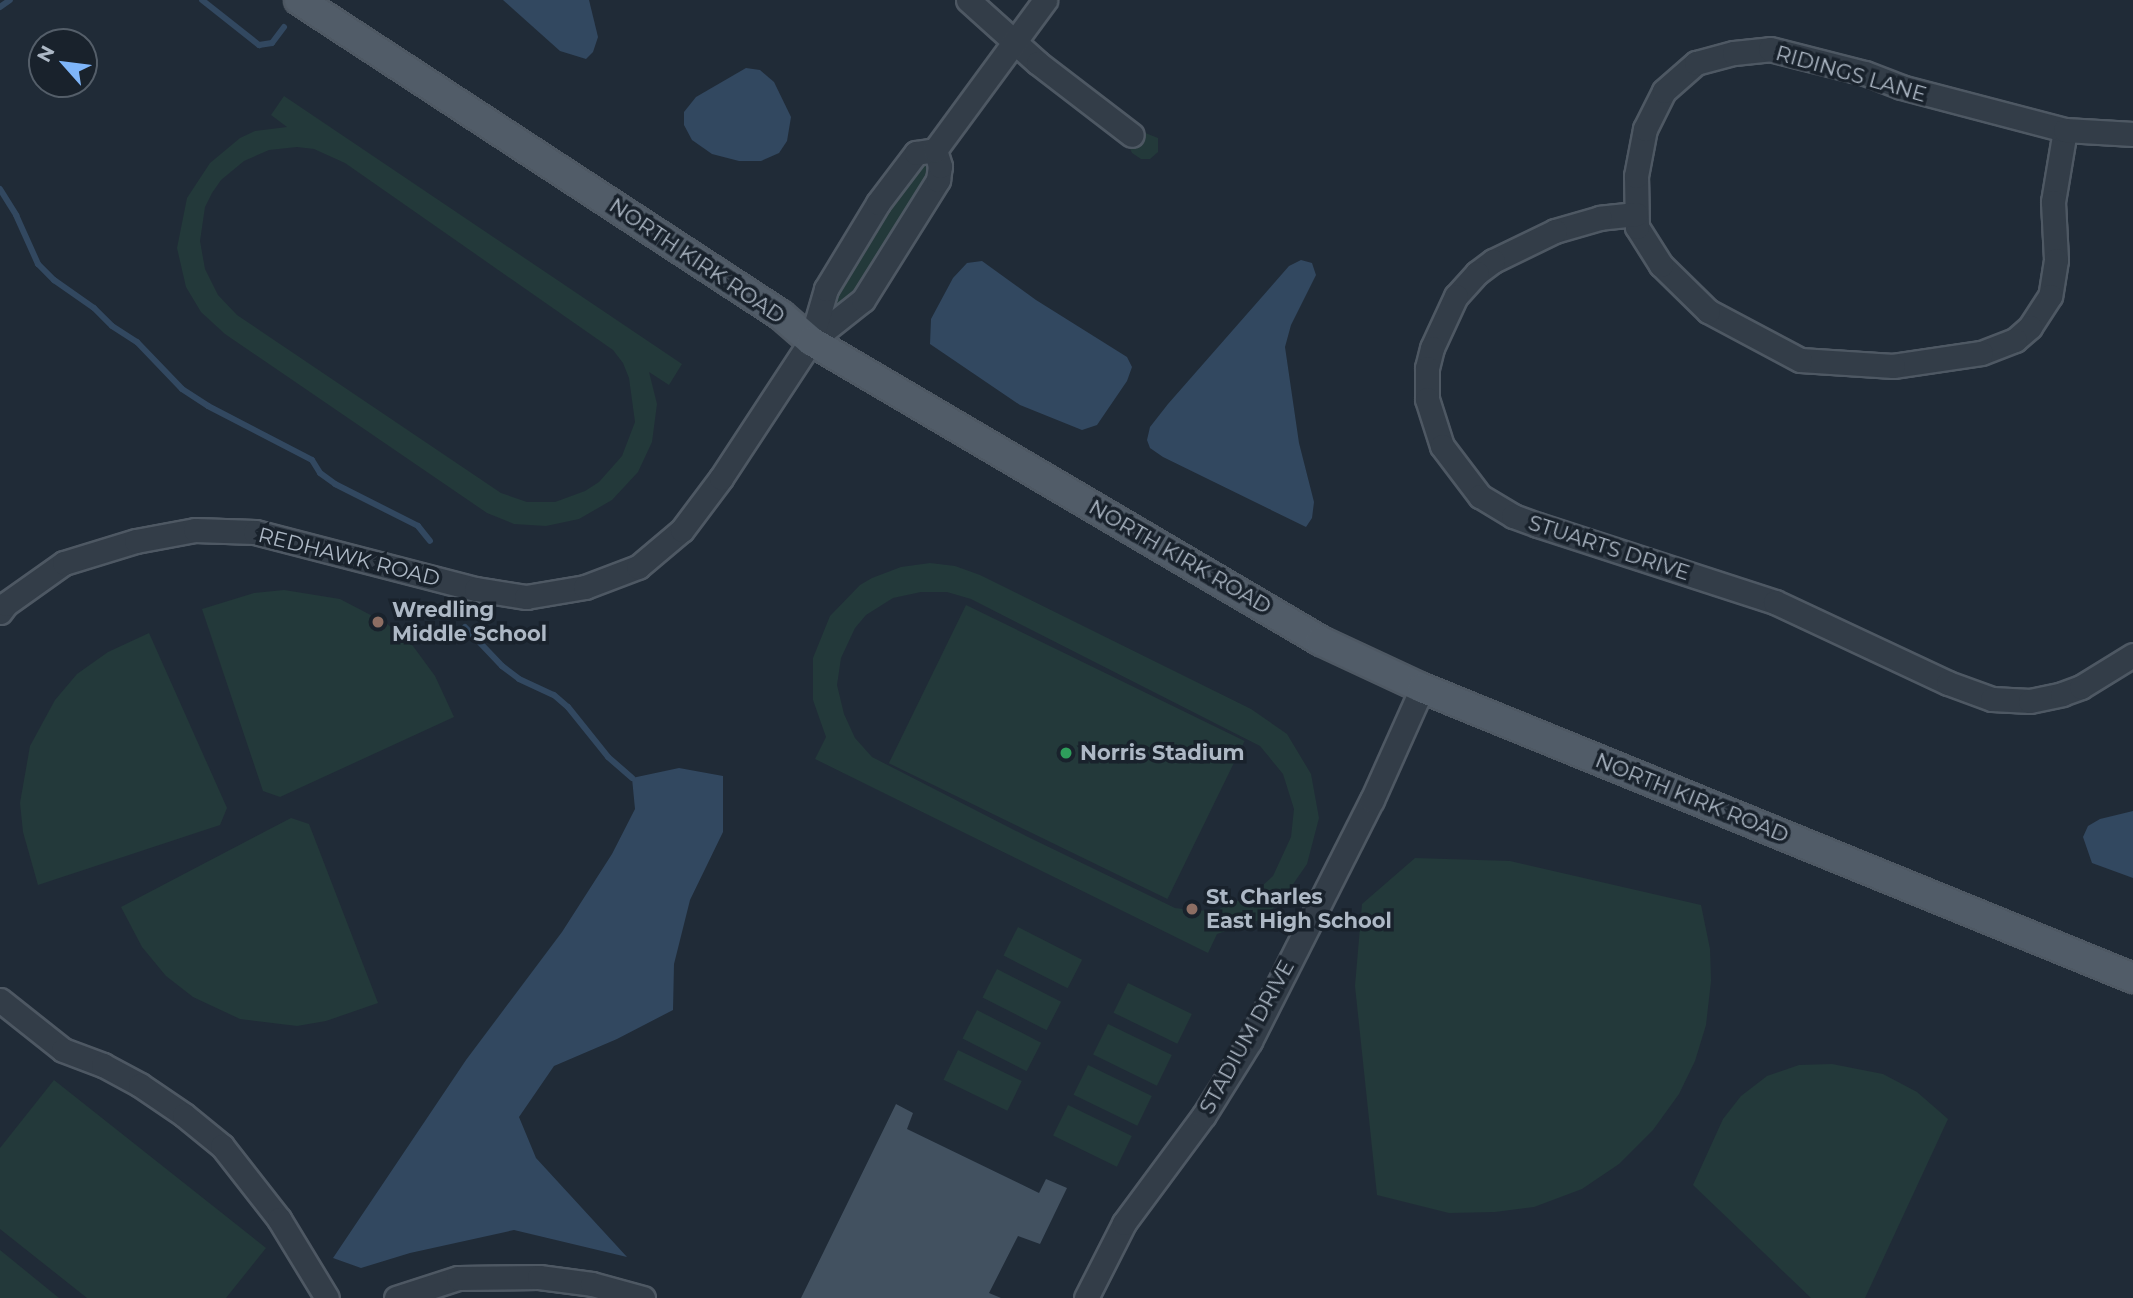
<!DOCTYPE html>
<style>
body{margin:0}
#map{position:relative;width:2133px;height:1298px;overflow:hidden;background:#202b37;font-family:Montserrat,sans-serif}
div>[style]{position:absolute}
.green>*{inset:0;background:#23393a;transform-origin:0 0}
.water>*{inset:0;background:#324860}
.stream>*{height:6px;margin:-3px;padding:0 3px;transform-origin:3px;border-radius:3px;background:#324860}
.building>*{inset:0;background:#425160}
.roads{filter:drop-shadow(2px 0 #4e5863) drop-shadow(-2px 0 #4e5863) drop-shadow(0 2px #4e5863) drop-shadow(0 -2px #4e5863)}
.minor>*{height:23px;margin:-11.5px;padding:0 11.5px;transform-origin:11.5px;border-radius:11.5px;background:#333d48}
.major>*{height:28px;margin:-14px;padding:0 14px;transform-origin:14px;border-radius:14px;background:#515c68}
.dots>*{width:19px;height:19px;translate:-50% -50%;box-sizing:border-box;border:4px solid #19222c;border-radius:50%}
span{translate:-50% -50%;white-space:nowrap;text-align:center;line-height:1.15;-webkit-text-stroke:7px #19222c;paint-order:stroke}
.street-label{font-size:21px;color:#adb8c5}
.poi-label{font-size:21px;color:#adb8c5;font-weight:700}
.left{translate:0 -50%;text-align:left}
.north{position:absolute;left:28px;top:28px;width:70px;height:70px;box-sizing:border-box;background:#19222c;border:2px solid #545e69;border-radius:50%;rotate:298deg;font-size:19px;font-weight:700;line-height:28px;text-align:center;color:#adb8c5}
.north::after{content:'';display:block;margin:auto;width:24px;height:32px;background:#7eb5f9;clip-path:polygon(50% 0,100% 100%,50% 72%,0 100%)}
</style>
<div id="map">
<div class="green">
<div style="clip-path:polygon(evenodd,284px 96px,682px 364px,669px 385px,649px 372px,657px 404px,652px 442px,638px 472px,612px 500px,579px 519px,546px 526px,514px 524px,487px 513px,225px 334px,201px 312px,186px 287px,177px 248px,187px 198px,210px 163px,240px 138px,255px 131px,287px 127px,271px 115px,284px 96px,297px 147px,314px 149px,345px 163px,613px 350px,623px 363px,629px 378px,635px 422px,622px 456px,599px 482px,585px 491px,555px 502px,527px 502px,501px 493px,237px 315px,218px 295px,205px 269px,200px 241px,205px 207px,212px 193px,221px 180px,244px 161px,269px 150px,297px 147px)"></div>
<div style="clip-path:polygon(1125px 125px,1158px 138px,1158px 152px,1150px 159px,1141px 159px,1132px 153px,1120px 127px)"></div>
<div style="clip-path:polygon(917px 164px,928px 165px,923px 186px,849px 301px,844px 306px,836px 305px,831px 298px,835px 289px)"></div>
<div style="clip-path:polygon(evenodd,930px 563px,955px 566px,980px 575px,1251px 709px,1287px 734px,1311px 774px,1319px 818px,1307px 864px,1280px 903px,1257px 921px,1217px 934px,1208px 953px,815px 759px,826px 737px,813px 700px,813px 658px,830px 616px,860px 585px,872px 578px,901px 567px,930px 563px,921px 592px,947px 592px,971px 599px,1260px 746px,1283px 774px,1294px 809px,1291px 837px,1273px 876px,1253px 894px,1219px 909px,1198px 911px,1175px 908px,1026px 836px,872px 757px,855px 738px,844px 714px,837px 685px,841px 658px,855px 628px,866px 615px,893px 598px,921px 592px)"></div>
<div style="clip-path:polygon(284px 590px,340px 599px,386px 623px,413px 646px,435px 676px,454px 717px,280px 797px,263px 791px,202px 609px,254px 593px)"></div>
<div style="left:966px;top:605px;width:310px;height:176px;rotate:26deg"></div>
<div style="clip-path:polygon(149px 633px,227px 808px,220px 825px,38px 885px,23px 832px,20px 803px,30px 746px,55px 700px,77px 674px,108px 652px)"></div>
<div style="clip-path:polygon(291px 818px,309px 824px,378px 1003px,326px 1021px,297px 1026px,240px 1019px,193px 997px,166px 976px,142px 947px,121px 907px)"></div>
<div style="clip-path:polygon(1415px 858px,1510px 861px,1701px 905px,1710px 949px,1711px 981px,1706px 1025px,1695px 1061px,1679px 1094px,1653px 1130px,1619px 1164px,1582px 1189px,1534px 1207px,1495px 1212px,1449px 1213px,1377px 1195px,1355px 986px,1362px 904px)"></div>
<div style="left:1018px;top:927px;width:72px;height:32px;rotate:27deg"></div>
<div style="left:997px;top:969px;width:72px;height:32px;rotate:27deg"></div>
<div style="left:1128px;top:983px;width:71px;height:33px;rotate:26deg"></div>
<div style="left:977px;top:1010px;width:72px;height:32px;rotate:27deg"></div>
<div style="left:1108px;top:1024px;width:71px;height:34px;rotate:26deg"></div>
<div style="left:958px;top:1050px;width:71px;height:33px;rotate:26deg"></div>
<div style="clip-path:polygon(1832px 1064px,1883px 1074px,1917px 1092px,1948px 1119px,1865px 1298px,1811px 1298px,1693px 1185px,1723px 1119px,1741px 1096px,1767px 1076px,1799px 1065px)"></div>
<div style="left:1088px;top:1065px;width:71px;height:33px;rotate:26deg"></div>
<div style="clip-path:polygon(54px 1080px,266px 1248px,226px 1298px,87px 1298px,0 1229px,0 1148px)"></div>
<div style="left:1068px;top:1105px;width:71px;height:34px;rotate:26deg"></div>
<div style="clip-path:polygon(0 1250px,59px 1298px,0 1298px)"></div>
</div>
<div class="water">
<div style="clip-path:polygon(503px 0,589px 0,598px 37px,593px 52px,586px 59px,560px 51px)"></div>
<div style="clip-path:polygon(746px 68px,760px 70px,774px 82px,791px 117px,787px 141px,779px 153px,761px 161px,739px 161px,712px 154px,692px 140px,684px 125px,684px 112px,696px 97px)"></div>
<div style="clip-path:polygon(1301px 260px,1312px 263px,1316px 275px,1291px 325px,1285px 347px,1299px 443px,1314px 502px,1312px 518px,1306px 527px,1163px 457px,1150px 448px,1147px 440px,1150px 427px,1168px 404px,1289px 266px)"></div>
<div style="clip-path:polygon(982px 261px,1036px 300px,1127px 357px,1132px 367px,1127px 381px,1097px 425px,1082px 430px,1020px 405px,930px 344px,931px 319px,953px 278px,967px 263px)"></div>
<div style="clip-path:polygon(679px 768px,723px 776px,723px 832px,690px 900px,674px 964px,673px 1010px,617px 1039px,554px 1066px,519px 1117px,536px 1158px,627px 1257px,514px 1230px,410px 1253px,361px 1268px,333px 1258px,466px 1060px,562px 932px,612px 854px,635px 809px,632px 778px)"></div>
<div style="clip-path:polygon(2133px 811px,2133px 878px,2092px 863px,2083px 837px,2088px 826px,2100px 819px)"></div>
</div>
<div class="stream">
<div style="left:202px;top:0;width:73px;rotate:38.3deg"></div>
<div style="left:259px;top:45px;width:13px;rotate:-9deg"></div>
<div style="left:272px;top:43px;width:20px;rotate:-53deg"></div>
<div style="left:0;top:7px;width:12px;rotate:-35deg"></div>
<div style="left:0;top:189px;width:31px;rotate:58deg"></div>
<div style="left:16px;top:215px;width:54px;rotate:65.8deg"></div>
<div style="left:38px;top:264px;width:23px;rotate:45deg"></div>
<div style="left:54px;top:280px;width:49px;rotate:35deg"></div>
<div style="left:94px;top:308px;width:25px;rotate:45deg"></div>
<div style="left:112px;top:326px;width:30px;rotate:33deg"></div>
<div style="left:137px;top:342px;width:65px;rotate:46.2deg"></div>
<div style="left:182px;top:389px;width:31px;rotate:33deg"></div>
<div style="left:208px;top:406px;width:117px;rotate:27.4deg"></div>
<div style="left:312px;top:460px;width:15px;rotate:58deg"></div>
<div style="left:320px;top:473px;width:19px;rotate:36deg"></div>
<div style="left:335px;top:484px;width:93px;rotate:26.8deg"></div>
<div style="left:418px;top:526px;width:19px;rotate:51deg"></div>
<div style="left:465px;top:627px;width:54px;rotate:46.5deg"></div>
<div style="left:502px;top:666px;width:21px;rotate:37deg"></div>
<div style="left:519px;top:679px;width:38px;rotate:25deg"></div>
<div style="left:554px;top:695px;width:18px;rotate:41deg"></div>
<div style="left:568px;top:707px;width:64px;rotate:51.3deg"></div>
<div style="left:608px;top:757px;width:32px;rotate:41deg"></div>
</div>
<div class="building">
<div style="clip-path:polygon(896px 1104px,913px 1113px,907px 1129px,1039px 1193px,1046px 1179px,1067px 1188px,1040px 1244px,1018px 1236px,989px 1293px,1001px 1298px,801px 1298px)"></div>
</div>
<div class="roads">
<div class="minor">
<div style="left:968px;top:0;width:94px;rotate:42deg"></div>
<div style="left:1038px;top:63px;width:118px;rotate:37.5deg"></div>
<div style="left:2065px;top:130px;width:73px;rotate:99.5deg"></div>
<div style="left:2053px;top:202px;width:58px;rotate:87deg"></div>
<div style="left:2056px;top:260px;width:36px;rotate:99deg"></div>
<div style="left:2050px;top:296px;width:37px;rotate:123deg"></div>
<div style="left:2030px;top:327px;width:20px;rotate:139deg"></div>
<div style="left:2015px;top:340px;width:36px;rotate:159deg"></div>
<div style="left:1981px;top:353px;width:89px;rotate:171.6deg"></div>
<div style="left:1893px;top:366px;width:93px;rotate:-176.3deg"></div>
<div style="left:1800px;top:360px;width:104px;rotate:-152deg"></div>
<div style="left:1708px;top:311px;width:66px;rotate:-135.6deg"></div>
<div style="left:1661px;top:265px;width:45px;rotate:-122.3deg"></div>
<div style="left:1637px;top:227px;width:51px;rotate:-91.1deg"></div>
<div style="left:1636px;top:176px;width:48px;rotate:-79.2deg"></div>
<div style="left:1645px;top:129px;width:42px;rotate:-63.4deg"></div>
<div style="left:1664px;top:91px;width:43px;rotate:-41.2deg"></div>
<div style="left:1696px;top:63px;width:39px;rotate:-15deg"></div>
<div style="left:1734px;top:53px;width:36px;rotate:-6deg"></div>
<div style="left:1770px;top:49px;width:98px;rotate:14.2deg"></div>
<div style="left:1865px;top:73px;width:39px;rotate:21deg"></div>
<div style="left:1901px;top:87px;width:170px;rotate:14.7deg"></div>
<div style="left:2065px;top:130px;width:68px;rotate:3.4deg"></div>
<div style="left:1636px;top:214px;width:36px;rotate:174deg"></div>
<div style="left:1600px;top:218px;width:47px;rotate:163.9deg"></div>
<div style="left:1555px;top:231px;width:69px;rotate:154.2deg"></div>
<div style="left:1493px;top:261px;width:20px;rotate:143deg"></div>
<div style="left:1477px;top:273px;width:31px;rotate:132deg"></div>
<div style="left:1456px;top:296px;width:57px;rotate:114.8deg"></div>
<div style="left:1432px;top:348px;width:21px;rotate:104deg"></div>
<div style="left:1427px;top:368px;width:31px;rotate:90deg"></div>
<div style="left:1427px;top:399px;width:49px;rotate:72.3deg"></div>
<div style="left:1442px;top:446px;width:63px;rotate:52.8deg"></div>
<div style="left:1480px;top:496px;width:39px;rotate:31deg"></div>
<div style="left:1513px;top:516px;width:27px;rotate:20deg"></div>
<div style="left:1538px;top:525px;width:249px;rotate:18deg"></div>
<div style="left:1775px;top:602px;width:191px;rotate:25.1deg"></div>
<div style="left:1948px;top:683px;width:47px;rotate:20deg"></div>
<div style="left:1992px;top:699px;width:38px;rotate:3deg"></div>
<div style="left:2030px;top:701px;width:33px;rotate:-12deg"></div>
<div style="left:2062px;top:694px;width:20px;rotate:-20deg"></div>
<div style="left:2081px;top:687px;width:61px;rotate:-31.6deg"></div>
<div style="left:811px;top:341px;width:66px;rotate:-38.3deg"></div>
<div style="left:863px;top:300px;width:142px;rotate:-58deg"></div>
<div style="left:938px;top:180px;width:14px;rotate:-82deg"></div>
<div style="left:940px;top:166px;width:17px;rotate:-107deg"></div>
<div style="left:0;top:612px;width:10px;rotate:-53deg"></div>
<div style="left:6px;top:604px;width:71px;rotate:-35.3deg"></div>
<div style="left:64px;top:563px;width:75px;rotate:-17deg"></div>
<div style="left:136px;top:541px;width:60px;rotate:-10.6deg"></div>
<div style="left:195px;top:530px;width:60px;rotate:1.9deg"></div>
<div style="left:255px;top:532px;width:228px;rotate:14.5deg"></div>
<div style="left:476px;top:589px;width:51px;rotate:9.1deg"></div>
<div style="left:526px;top:597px;width:60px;rotate:-9.6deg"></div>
<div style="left:585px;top:587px;width:57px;rotate:-20.7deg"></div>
<div style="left:638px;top:567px;width:57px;rotate:-40.1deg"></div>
<div style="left:682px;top:530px;width:65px;rotate:-53.1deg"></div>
<div style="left:721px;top:478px;width:164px;rotate:-56.7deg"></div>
<div style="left:811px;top:341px;width:54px;rotate:-73.9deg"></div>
<div style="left:826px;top:289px;width:100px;rotate:-58.8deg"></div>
<div style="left:878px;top:203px;width:63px;rotate:-52.8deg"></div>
<div style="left:916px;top:153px;width:19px;rotate:-9deg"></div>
<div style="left:935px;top:150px;width:186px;rotate:-53.7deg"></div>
<div style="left:0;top:1000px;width:80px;rotate:38.4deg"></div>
<div style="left:63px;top:1050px;width:43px;rotate:20.6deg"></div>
<div style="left:103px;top:1065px;width:42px;rotate:28.4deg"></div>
<div style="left:140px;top:1085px;width:53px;rotate:34.3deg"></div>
<div style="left:184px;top:1115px;width:49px;rotate:39.2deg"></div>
<div style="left:222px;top:1146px;width:93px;rotate:52deg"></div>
<div style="left:279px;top:1219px;width:92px;rotate:58.7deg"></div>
<div style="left:396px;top:1298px;width:65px;rotate:-17.9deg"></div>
<div style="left:458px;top:1278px;width:81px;rotate:-0.7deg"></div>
<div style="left:539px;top:1277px;width:53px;rotate:7.5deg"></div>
<div style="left:592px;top:1284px;width:53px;rotate:15.4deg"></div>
<div style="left:1086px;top:1298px;width:84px;rotate:-63.1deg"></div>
<div style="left:1124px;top:1223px;width:134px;rotate:-53.5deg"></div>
<div style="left:1204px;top:1115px;width:87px;rotate:-58.1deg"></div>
<div style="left:1250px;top:1041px;width:270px;rotate:-63.2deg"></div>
<div style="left:1372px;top:800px;width:123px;rotate:-65.9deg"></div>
</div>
<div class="major">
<div style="left:299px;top:0;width:576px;rotate:33.17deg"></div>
<div style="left:781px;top:315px;width:40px;rotate:41deg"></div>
<div style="left:811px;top:341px;width:592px;rotate:30.47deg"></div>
<div style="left:1321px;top:641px;width:111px;rotate:25deg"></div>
<div style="left:1422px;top:688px;width:768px;rotate:22.19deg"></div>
</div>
</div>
<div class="dots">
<div style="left:378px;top:622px;background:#8d6e63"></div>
<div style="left:1066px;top:753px;background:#2e9e5b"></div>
<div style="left:1192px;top:909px;background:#8d6e63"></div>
</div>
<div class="street-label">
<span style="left:1851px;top:74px;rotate:16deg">RIDINGS LANE</span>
<span style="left:697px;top:261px;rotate:34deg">NORTH KIRK ROAD</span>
<span style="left:1609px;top:548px;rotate:18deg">STUARTS DRIVE</span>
<span style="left:349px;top:557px;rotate:14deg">REDHAWK ROAD</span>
<span style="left:1180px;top:557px;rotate:30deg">NORTH KIRK ROAD</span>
<span style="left:1692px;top:798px;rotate:22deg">NORTH KIRK ROAD</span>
<span style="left:1247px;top:1037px;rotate:-61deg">STADIUM DRIVE</span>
</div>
<div class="poi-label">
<span class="left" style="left:392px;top:622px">Wredling<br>Middle School</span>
<span class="left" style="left:1080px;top:753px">Norris Stadium</span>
<span class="left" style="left:1206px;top:909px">St. Charles<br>East High School</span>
</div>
<div class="north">N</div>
</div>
